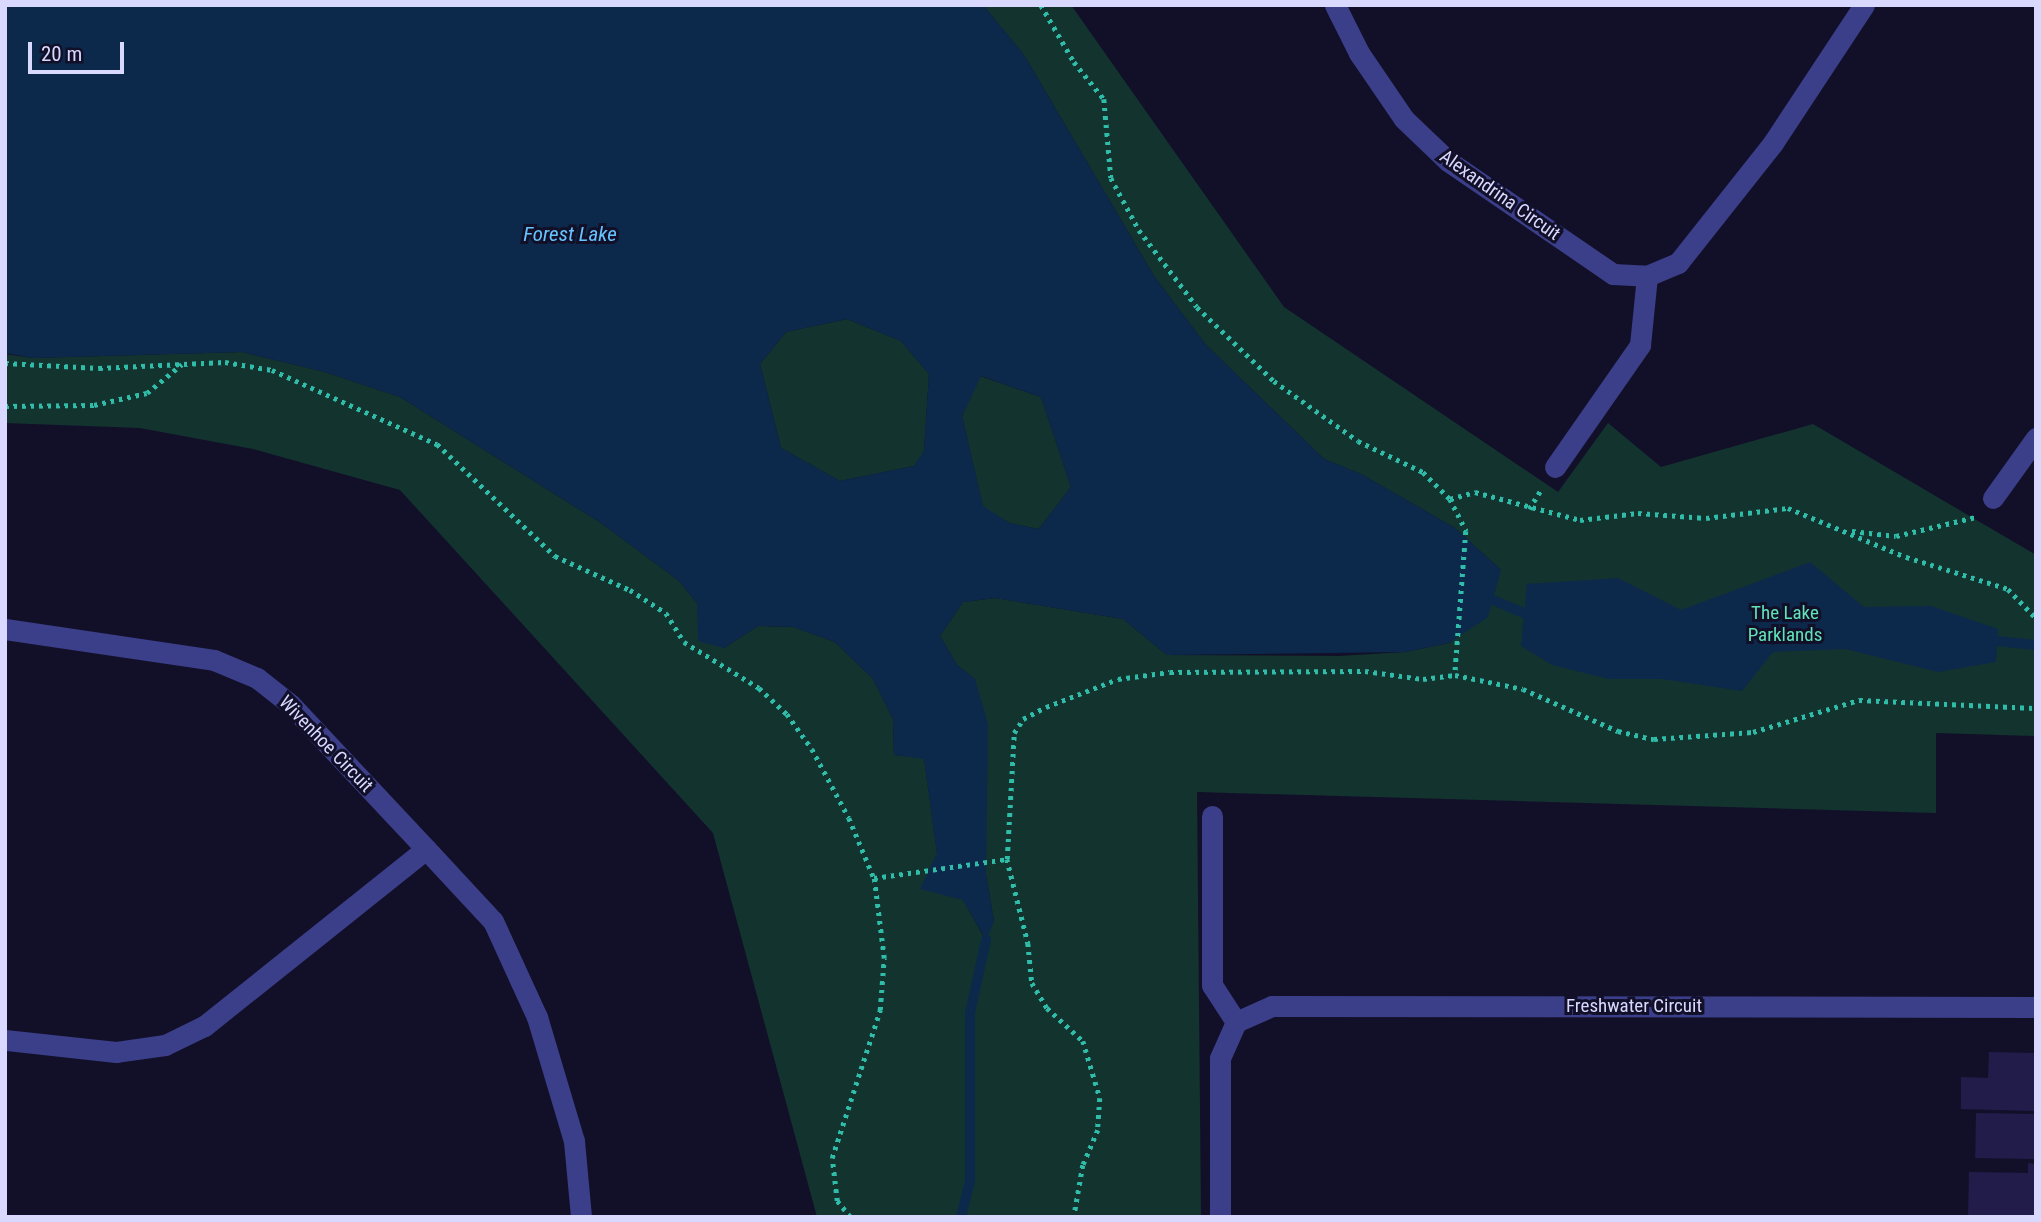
<!DOCTYPE html>
<style>
body{margin:0}
#map{position:relative;width:2041px;height:1222px;overflow:hidden;background:#121029;font-family:"Roboto Condensed",sans-serif}
div>[style]{position:absolute}
.green>*{inset:0;background:#13332f}
.water>*{inset:0;background:#0c294c}
.stream>*{height:10px;margin:-5px;padding:0 5px;transform-origin:5px;border-radius:5px;background:#0c294c}
.building>*{inset:0;background:#211c4a;transform-origin:0 0}
.path>*{height:4.5px;margin-top:-2.25px;transform-origin:0;background:repeating-linear-gradient(90deg,#2fbca8 0 3.5px,transparent 0 8.5px)}
.street>*{height:21px;margin:-10.5px;padding:0 10.5px;transform-origin:10.5px;border-radius:10.5px;background:#3b3e88}
span{translate:-50% -50%;white-space:nowrap;text-align:center;line-height:1.15;-webkit-text-stroke:6px #121029;paint-order:stroke}
.street-label{font-size:19px;color:#d9d8ff}
.park-label{font-size:19px;color:#61e2b7}
.water-label{font-size:21px;color:#66c4ff;font-style:italic}
.frame{position:absolute;inset:0;border:7px solid #d9d8ff;pointer-events:none}
.scale{position:absolute;left:28px;top:42px;width:96px;height:32px;box-sizing:border-box;border:4px solid #d9d8ff;border-top:0;padding-left:9px;font-size:21px;line-height:24px;white-space:nowrap;color:#d9d8ff;-webkit-text-stroke:5px #121029;paint-order:stroke}
</style>
<div id="map">
<div class="green">
<div style="clip-path:polygon(983px 5px,1071px 5px,1284px 307px,1558px 492px,1608px 423px,1661px 467px,1813px 424px,2036px 555px,2036px 736px,1936px 733px,1936px 813px,1197px 792px,1201px 1217px,817px 1217px,713px 833px,400px 490px,253px 449px,140px 428px,5px 423px,5px 354px,33px 358px,242px 352px,325px 372px,400px 397px,601px 523px,678px 580px,697px 603px,724px 648px,758px 626px,793px 627px,835px 642px,873px 679px,893px 719px,894px 755px,924px 758px,937px 853px,985px 939px,994px 921px,986px 875px,975px 679px,957px 665px,940px 636px,963px 602px,995px 598px,1123px 619px,1167px 655px,1339px 656px,1405px 652px,1449px 643px,1501px 570px,1455px 528px,1361px 474px,1324px 459px,1206px 345px,1154px 276px,1024px 55px)"></div>
<div style="clip-path:polygon(847px 319px,901px 341px,929px 374px,924px 452px,914px 466px,840px 481px,781px 448px,760px 364px,786px 332px)"></div>
<div style="clip-path:polygon(980px 376px,1041px 397px,1071px 487px,1039px 529px,1009px 523px,983px 507px,962px 416px)"></div>
</div>
<div class="water">
<div style="clip-path:polygon(evenodd,5px 5px,983px 5px,1024px 55px,1154px 276px,1206px 345px,1324px 459px,1361px 474px,1455px 528px,1501px 570px,1488px 617px,1449px 643px,1405px 652px,1167px 655px,1123px 619px,995px 598px,963px 602px,940px 636px,957px 665px,975px 679px,988px 724px,986px 875px,994px 921px,986px 940px,963px 900px,920px 889px,937px 853px,924px 759px,894px 755px,893px 719px,873px 679px,835px 642px,793px 627px,758px 626px,724px 648px,698px 641px,697px 603px,678px 580px,601px 523px,400px 397px,325px 372px,242px 352px,33px 358px,5px 353px,5px 5px,847px 319px,901px 341px,929px 374px,924px 451px,914px 466px,840px 481px,781px 448px,760px 364px,786px 332px,847px 319px,5px 5px,981px 376px,1041px 397px,1071px 487px,1039px 529px,1009px 523px,983px 506px,962px 416px,981px 376px)"></div>
<div style="clip-path:polygon(1810px 562px,1864px 607px,1931px 606px,1998px 629px,1996px 662px,1938px 672px,1845px 649px,1773px 652px,1742px 691px,1662px 679px,1609px 679px,1552px 665px,1521px 646px,1527px 584px,1618px 578px,1681px 610px)"></div>
</div>
<div class="stream">
<div style="left:1493px;top:600px;width:34px;rotate:23deg"></div>
<div style="left:1997px;top:641px;width:39px;rotate:6deg"></div>
<div style="left:961px;top:1217px;width:37px;rotate:-76deg"></div>
<div style="left:970px;top:1181px;width:168px;rotate:-90deg"></div>
<div style="left:970px;top:1013px;width:75px;rotate:-77.6deg"></div>
</div>
<div class="building">
<div style="clip-path:polygon(1989px 1052px,2036px 1053px,2036px 1111px,1961px 1109px,1961px 1077px,1988px 1078px)"></div>
<div style="left:1976px;top:1113px;width:60px;height:45px;rotate:1deg"></div>
<div style="clip-path:polygon(2028px 1163px,2036px 1164px,2036px 1217px,1968px 1217px,1969px 1172px,2028px 1173px)"></div>
</div>
<div class="path">
<div style="left:1041px;top:5px;width:66px;rotate:59.9deg"></div>
<div style="left:1074px;top:62px;width:48px;rotate:51deg"></div>
<div style="left:1104px;top:99px;width:79px;rotate:84.9deg"></div>
<div style="left:1111px;top:178px;width:59px;rotate:61.7deg"></div>
<div style="left:1139px;top:230px;width:96px;rotate:53deg"></div>
<div style="left:1197px;top:307px;width:107px;rotate:43.9deg"></div>
<div style="left:1274px;top:381px;width:103px;rotate:35.5deg"></div>
<div style="left:1358px;top:441px;width:72px;rotate:25.5deg"></div>
<div style="left:1423px;top:472px;width:38px;rotate:45deg"></div>
<div style="left:1450px;top:499px;width:36px;rotate:63deg"></div>
<div style="left:1466px;top:531px;width:144px;rotate:94.4deg"></div>
<div style="left:5px;top:363px;width:94px;rotate:3deg"></div>
<div style="left:99px;top:368px;width:126px;rotate:-2.7deg"></div>
<div style="left:225px;top:362px;width:48px;rotate:9.7deg"></div>
<div style="left:272px;top:370px;width:181px;rotate:24.2deg"></div>
<div style="left:437px;top:444px;width:163px;rotate:43.5deg"></div>
<div style="left:555px;top:556px;width:82px;rotate:24.4deg"></div>
<div style="left:630px;top:590px;width:43px;rotate:32.6deg"></div>
<div style="left:666px;top:613px;width:34px;rotate:58deg"></div>
<div style="left:684px;top:642px;width:88px;rotate:31.5deg"></div>
<div style="left:759px;top:688px;width:38px;rotate:43deg"></div>
<div style="left:787px;top:714px;width:43px;rotate:54.5deg"></div>
<div style="left:812px;top:749px;width:78px;rotate:61.8deg"></div>
<div style="left:849px;top:818px;width:65px;rotate:67.4deg"></div>
<div style="left:874px;top:878px;width:134px;rotate:-8.1deg"></div>
<div style="left:1007px;top:859px;width:126px;rotate:-86.8deg"></div>
<div style="left:1014px;top:733px;width:17px;rotate:-57deg"></div>
<div style="left:1023px;top:719px;width:26px;rotate:-28deg"></div>
<div style="left:1046px;top:707px;width:77px;rotate:-21.3deg"></div>
<div style="left:1118px;top:679px;width:52px;rotate:-7.7deg"></div>
<div style="left:1170px;top:672px;width:195px;rotate:-0.3deg"></div>
<div style="left:1365px;top:671px;width:59px;rotate:7.9deg"></div>
<div style="left:1423px;top:679px;width:32px;rotate:-7deg"></div>
<div style="left:1455px;top:675px;width:69px;rotate:11.6deg"></div>
<div style="left:1523px;top:689px;width:104px;rotate:23.9deg"></div>
<div style="left:1618px;top:731px;width:37px;rotate:13deg"></div>
<div style="left:1654px;top:739px;width:99px;rotate:-4deg"></div>
<div style="left:1753px;top:732px;width:111px;rotate:-16.8deg"></div>
<div style="left:1859px;top:700px;width:177px;rotate:2.6deg"></div>
<div style="left:5px;top:406px;width:89px;rotate:-0.6deg"></div>
<div style="left:94px;top:405px;width:54px;rotate:-12.8deg"></div>
<div style="left:147px;top:393px;width:45px;rotate:-39.6deg"></div>
<div style="left:1450px;top:499px;width:26px;rotate:-16deg"></div>
<div style="left:1475px;top:492px;width:109px;rotate:14.9deg"></div>
<div style="left:1580px;top:520px;width:58px;rotate:-6.9deg"></div>
<div style="left:1638px;top:513px;width:68px;rotate:4.2deg"></div>
<div style="left:1706px;top:518px;width:83px;rotate:-7deg"></div>
<div style="left:1788px;top:508px;width:128px;rotate:22.6deg"></div>
<div style="left:1906px;top:557px;width:107px;rotate:17.4deg"></div>
<div style="left:2008px;top:589px;width:40px;rotate:46deg"></div>
<div style="left:1529px;top:509px;width:25px;rotate:-58deg"></div>
<div style="left:1852px;top:531px;width:44px;rotate:6.5deg"></div>
<div style="left:1896px;top:536px;width:82px;rotate:-13.4deg"></div>
<div style="left:1007px;top:859px;width:87px;rotate:76deg"></div>
<div style="left:1028px;top:943px;width:40px;rotate:84.3deg"></div>
<div style="left:1032px;top:983px;width:29px;rotate:59deg"></div>
<div style="left:1047px;top:1008px;width:49px;rotate:42.5deg"></div>
<div style="left:1083px;top:1041px;width:59px;rotate:73.4deg"></div>
<div style="left:1100px;top:1098px;width:32px;rotate:94deg"></div>
<div style="left:1098px;top:1130px;width:38px;rotate:113deg"></div>
<div style="left:1083px;top:1165px;width:53px;rotate:99.8deg"></div>
<div style="left:850px;top:1217px;width:21px;rotate:-129deg"></div>
<div style="left:837px;top:1201px;width:43px;rotate:-96.6deg"></div>
<div style="left:832px;top:1158px;width:156px;rotate:-72deg"></div>
<div style="left:880px;top:1010px;width:52px;rotate:-85.6deg"></div>
<div style="left:884px;top:958px;width:81px;rotate:-97.1deg"></div>
</div>
<div class="street">
<div style="left:1335px;top:5px;width:54px;rotate:63.4deg"></div>
<div style="left:1359px;top:53px;width:80px;rotate:55.7deg"></div>
<div style="left:1404px;top:119px;width:61px;rotate:43.7deg"></div>
<div style="left:1448px;top:161px;width:200px;rotate:34.4deg"></div>
<div style="left:1613px;top:274px;width:34px;rotate:3deg"></div>
<div style="left:1647px;top:276px;width:34px;rotate:-23deg"></div>
<div style="left:1678px;top:263px;width:153px;rotate:-51.6deg"></div>
<div style="left:1773px;top:143px;width:165px;rotate:-56.6deg"></div>
<div style="left:1555px;top:467px;width:149px;rotate:-55.1deg"></div>
<div style="left:1640px;top:345px;width:69px;rotate:-84.2deg"></div>
<div style="left:1993px;top:498px;width:74px;rotate:-54.4deg"></div>
<div style="left:5px;top:629px;width:211px;rotate:8.4deg"></div>
<div style="left:214px;top:660px;width:47px;rotate:22.7deg"></div>
<div style="left:257px;top:678px;width:42px;rotate:38.2deg"></div>
<div style="left:290px;top:704px;width:199px;rotate:46.8deg"></div>
<div style="left:426px;top:849px;width:284px;rotate:141.4deg"></div>
<div style="left:204px;top:1026px;width:43px;rotate:154deg"></div>
<div style="left:165px;top:1045px;width:49px;rotate:171.9deg"></div>
<div style="left:116px;top:1052px;width:112px;rotate:-173.8deg"></div>
<div style="left:1212px;top:816px;width:169px;rotate:90deg"></div>
<div style="left:1212px;top:985px;width:44px;rotate:57deg"></div>
<div style="left:426px;top:849px;width:98px;rotate:47.1deg"></div>
<div style="left:493px;top:921px;width:106px;rotate:65.4deg"></div>
<div style="left:537px;top:1017px;width:129px;rotate:73.4deg"></div>
<div style="left:574px;top:1141px;width:76px;rotate:84.7deg"></div>
<div style="left:1220px;top:1217px;width:159px;rotate:-90deg"></div>
<div style="left:1220px;top:1058px;width:39px;rotate:-66deg"></div>
<div style="left:1236px;top:1022px;width:39px;rotate:-24deg"></div>
<div style="left:1272px;top:1006px;width:764px;rotate:0.07deg"></div>
</div>
<div class="street-label">
<span style="left:1500px;top:195px;rotate:35deg">Alexandrina Circuit</span>
<span style="left:326px;top:744px;rotate:46deg">Wivenhoe Circuit</span>
<span style="left:1634px;top:1006px">Freshwater Circuit</span>
</div>
<div class="park-label">
<span style="left:1785px;top:624px">The Lake<br>Parklands</span>
</div>
<div class="water-label">
<span style="left:570px;top:234px">Forest Lake</span>
</div>
<div class="frame"></div>
<div class="scale">20 m</div>
</div>
